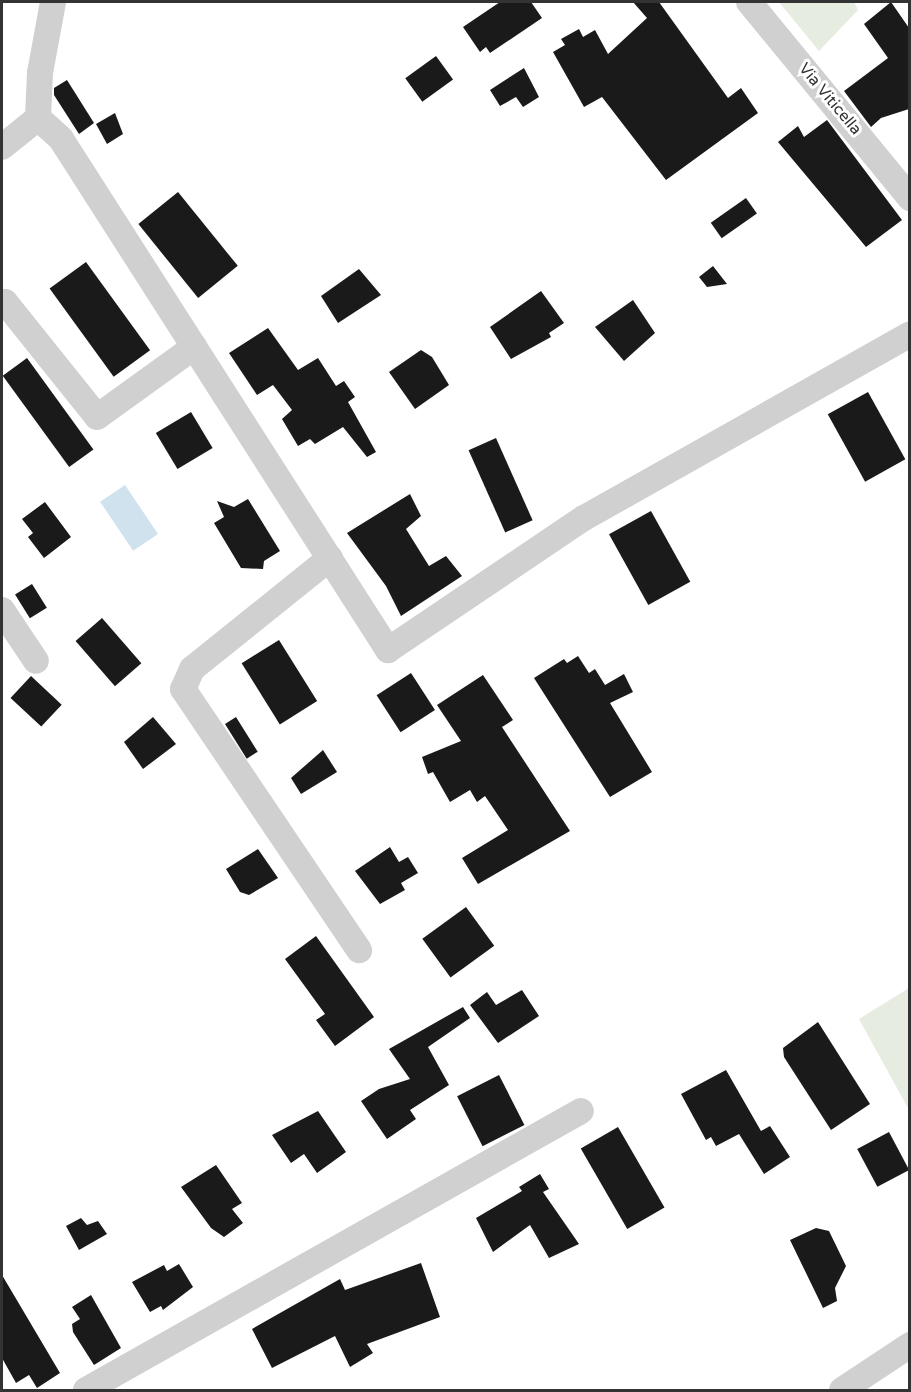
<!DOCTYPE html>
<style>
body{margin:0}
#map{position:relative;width:911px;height:1392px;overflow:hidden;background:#fff;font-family:"Varela Round",sans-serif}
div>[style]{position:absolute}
.green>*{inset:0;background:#e6ecdf}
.water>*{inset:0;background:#cfe2ee;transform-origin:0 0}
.building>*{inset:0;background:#1a1a1a;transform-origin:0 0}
.street>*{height:26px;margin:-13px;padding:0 13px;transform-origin:13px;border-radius:13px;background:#d0d0d0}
span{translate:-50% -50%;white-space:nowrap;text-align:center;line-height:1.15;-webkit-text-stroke:6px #fff;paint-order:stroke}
.street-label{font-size:16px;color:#333}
.frame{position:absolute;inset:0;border:3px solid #333;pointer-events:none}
</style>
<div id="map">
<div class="green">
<div style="clip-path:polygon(779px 2px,854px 2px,858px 10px,819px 51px)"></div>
<div style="clip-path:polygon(909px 988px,909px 1110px,859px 1019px)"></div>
</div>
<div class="water">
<div style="left:125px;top:485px;width:59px;height:30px;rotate:56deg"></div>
</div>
<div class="building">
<div style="clip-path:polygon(500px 2px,531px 2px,542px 18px,490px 53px,486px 47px,480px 52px,463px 27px)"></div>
<div style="clip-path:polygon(633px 2px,659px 2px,728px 98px,741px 88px,758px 113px,666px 180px,602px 97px,584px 107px,553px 52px,565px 45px,561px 39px,579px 29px,583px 37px,595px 30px,608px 54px,647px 18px)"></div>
<div style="clip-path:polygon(891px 2px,909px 28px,909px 109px,881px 118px,871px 127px,844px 91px,888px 58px,864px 24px)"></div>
<div style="left:436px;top:56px;width:29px;height:38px;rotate:54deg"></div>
<div style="clip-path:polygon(524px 68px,539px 97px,523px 107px,516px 97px,500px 106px,490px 90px)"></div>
<div style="clip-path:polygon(67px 80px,94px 123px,79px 134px,54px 95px,54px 88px)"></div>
<div style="clip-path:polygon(115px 113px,123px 134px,107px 144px,96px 124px)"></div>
<div style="clip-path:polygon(827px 120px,902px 220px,866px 247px,778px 142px,798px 126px,804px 137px)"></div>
<div style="left:178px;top:192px;width:95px;height:51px;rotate:51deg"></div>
<div style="left:746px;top:198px;width:19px;height:43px;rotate:55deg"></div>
<div style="left:86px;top:262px;width:109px;height:45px;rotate:54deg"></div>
<div style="clip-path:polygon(713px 266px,727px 284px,707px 287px,699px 277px)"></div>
<div style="clip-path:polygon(359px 269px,381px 295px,338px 323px,321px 296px)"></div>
<div style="clip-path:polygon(541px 291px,564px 323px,549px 333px,551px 337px,511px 359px,490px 327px)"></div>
<div style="clip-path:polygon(633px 300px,655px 333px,624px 361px,595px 327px)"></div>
<div style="clip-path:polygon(268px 328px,298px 370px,318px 358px,336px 386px,344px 381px,355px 397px,348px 402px,376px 452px,367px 457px,343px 427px,315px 444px,310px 439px,298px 446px,282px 419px,292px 410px,273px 385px,257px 395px,229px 353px)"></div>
<div style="clip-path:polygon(421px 350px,432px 357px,449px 385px,415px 409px,389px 372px)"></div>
<div style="left:27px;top:358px;width:113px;height:30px;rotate:54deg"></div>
<div style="left:868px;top:392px;width:77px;height:46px;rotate:61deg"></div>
<div style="left:191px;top:412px;width:42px;height:41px;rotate:59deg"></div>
<div style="left:496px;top:438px;width:90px;height:30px;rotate:66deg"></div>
<div style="clip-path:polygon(410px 494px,421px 516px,406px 529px,429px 566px,446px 556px,462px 576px,401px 616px,386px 586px,347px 533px)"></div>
<div style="clip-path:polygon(248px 499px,280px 551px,264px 561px,263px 569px,241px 568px,214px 523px,224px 517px,217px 501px,234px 507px)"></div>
<div style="clip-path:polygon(45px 502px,71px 537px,44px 558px,28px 537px,33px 533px,22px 519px)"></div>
<div style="left:651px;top:511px;width:81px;height:48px;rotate:61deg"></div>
<div style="left:32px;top:584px;width:28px;height:20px;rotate:58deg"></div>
<div style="left:102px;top:618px;width:60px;height:35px;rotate:49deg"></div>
<div style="left:279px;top:640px;width:72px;height:44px;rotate:58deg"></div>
<div style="clip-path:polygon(578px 656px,589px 673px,595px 669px,605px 685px,624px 674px,633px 692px,610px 703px,652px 772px,610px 797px,534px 678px,564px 659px,567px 663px)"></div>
<div style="left:411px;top:673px;width:44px;height:41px;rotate:57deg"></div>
<div style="clip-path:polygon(483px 675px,513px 720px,502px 727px,570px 831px,478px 884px,462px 858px,508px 830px,485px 796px,477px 802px,470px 790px,450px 802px,433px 772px,428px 774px,422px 757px,461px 741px,437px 705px)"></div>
<div style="left:31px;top:676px;width:42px;height:30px;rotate:43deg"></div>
<div style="clip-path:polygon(153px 717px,176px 744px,143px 769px,124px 742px)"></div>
<div style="left:236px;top:717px;width:41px;height:13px;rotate:58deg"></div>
<div style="clip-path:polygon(323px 750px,337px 772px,301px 794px,291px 778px)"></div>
<div style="clip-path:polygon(390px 847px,399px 862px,408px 857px,418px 873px,401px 883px,405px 890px,380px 904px,355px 871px)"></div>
<div style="clip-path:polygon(258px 849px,278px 878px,249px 895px,240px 892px,226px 869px)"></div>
<div style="left:466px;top:907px;width:48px;height:54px;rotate:54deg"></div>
<div style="clip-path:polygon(316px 936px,374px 1017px,335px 1046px,316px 1020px,325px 1014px,285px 959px)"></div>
<div style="clip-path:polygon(522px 990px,539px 1016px,498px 1043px,470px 1005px,487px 992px,496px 1005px)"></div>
<div style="clip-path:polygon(463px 1007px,470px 1018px,428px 1047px,449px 1085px,410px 1110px,416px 1119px,387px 1139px,361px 1101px,379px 1089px,410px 1079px,389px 1049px)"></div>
<div style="clip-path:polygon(818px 1022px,870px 1104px,831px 1130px,784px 1057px,783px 1048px)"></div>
<div style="clip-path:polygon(726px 1070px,761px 1131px,770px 1126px,790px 1157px,764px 1174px,739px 1134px,716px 1146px,711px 1137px,706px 1140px,681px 1094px)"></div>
<div style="left:499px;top:1075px;width:56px;height:47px;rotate:63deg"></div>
<div style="clip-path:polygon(318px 1111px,346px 1152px,317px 1173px,304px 1154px,291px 1163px,272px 1135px)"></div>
<div style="left:618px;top:1127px;width:93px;height:43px;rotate:60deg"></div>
<div style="left:889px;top:1132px;width:43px;height:36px;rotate:62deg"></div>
<div style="clip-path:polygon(216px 1165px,242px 1203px,232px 1209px,243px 1223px,224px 1237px,211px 1228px,181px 1187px)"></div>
<div style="clip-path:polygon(540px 1174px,549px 1189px,543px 1192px,579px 1244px,549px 1258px,530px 1225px,493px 1252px,476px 1218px,522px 1191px,519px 1187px)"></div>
<div style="clip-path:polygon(81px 1218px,87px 1225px,98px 1221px,107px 1234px,79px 1250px,66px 1226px)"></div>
<div style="clip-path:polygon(816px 1228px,829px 1231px,846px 1266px,835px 1288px,837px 1301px,823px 1308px,790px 1240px)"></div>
<div style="clip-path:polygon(421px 1263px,440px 1317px,367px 1344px,373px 1353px,350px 1367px,335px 1336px,272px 1368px,252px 1329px,340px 1279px,345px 1290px)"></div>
<div style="clip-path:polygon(179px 1264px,193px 1287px,163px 1310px,161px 1306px,150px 1312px,132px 1282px,164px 1265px,167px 1271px)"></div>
<div style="clip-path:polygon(2px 1275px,60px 1373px,37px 1388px,29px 1375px,16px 1383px,2px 1358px)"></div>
<div style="clip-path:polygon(91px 1295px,121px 1348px,94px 1365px,73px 1332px,72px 1324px,80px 1319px,72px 1307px)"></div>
</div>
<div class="street">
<div style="left:749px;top:2px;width:254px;rotate:50.6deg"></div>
<div style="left:38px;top:118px;width:31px;rotate:42deg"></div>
<div style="left:61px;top:139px;width:607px;rotate:57.38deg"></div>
<div style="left:388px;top:650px;width:236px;rotate:-34deg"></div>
<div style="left:584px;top:518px;width:374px;rotate:-29.4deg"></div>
<div style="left:2px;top:147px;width:46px;rotate:-38.9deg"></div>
<div style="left:38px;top:118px;width:45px;rotate:-87.5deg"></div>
<div style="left:40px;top:73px;width:72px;rotate:-79.6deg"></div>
<div style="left:2px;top:305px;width:4px;rotate:-45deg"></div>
<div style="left:5px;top:302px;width:147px;rotate:51.3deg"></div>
<div style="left:97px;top:417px;width:120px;rotate:-35.8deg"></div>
<div style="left:330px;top:558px;width:177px;rotate:141.2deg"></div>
<div style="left:192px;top:669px;width:22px;rotate:114deg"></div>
<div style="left:183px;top:689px;width:315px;rotate:56deg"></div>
<div style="left:2px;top:610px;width:61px;rotate:56.3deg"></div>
<div style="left:86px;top:1390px;width:568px;rotate:-29.41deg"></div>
<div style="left:842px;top:1390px;width:82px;rotate:-33.5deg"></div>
</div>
<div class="street-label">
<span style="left:830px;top:99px;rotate:50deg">Via Viticella</span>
</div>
<div class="frame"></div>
</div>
